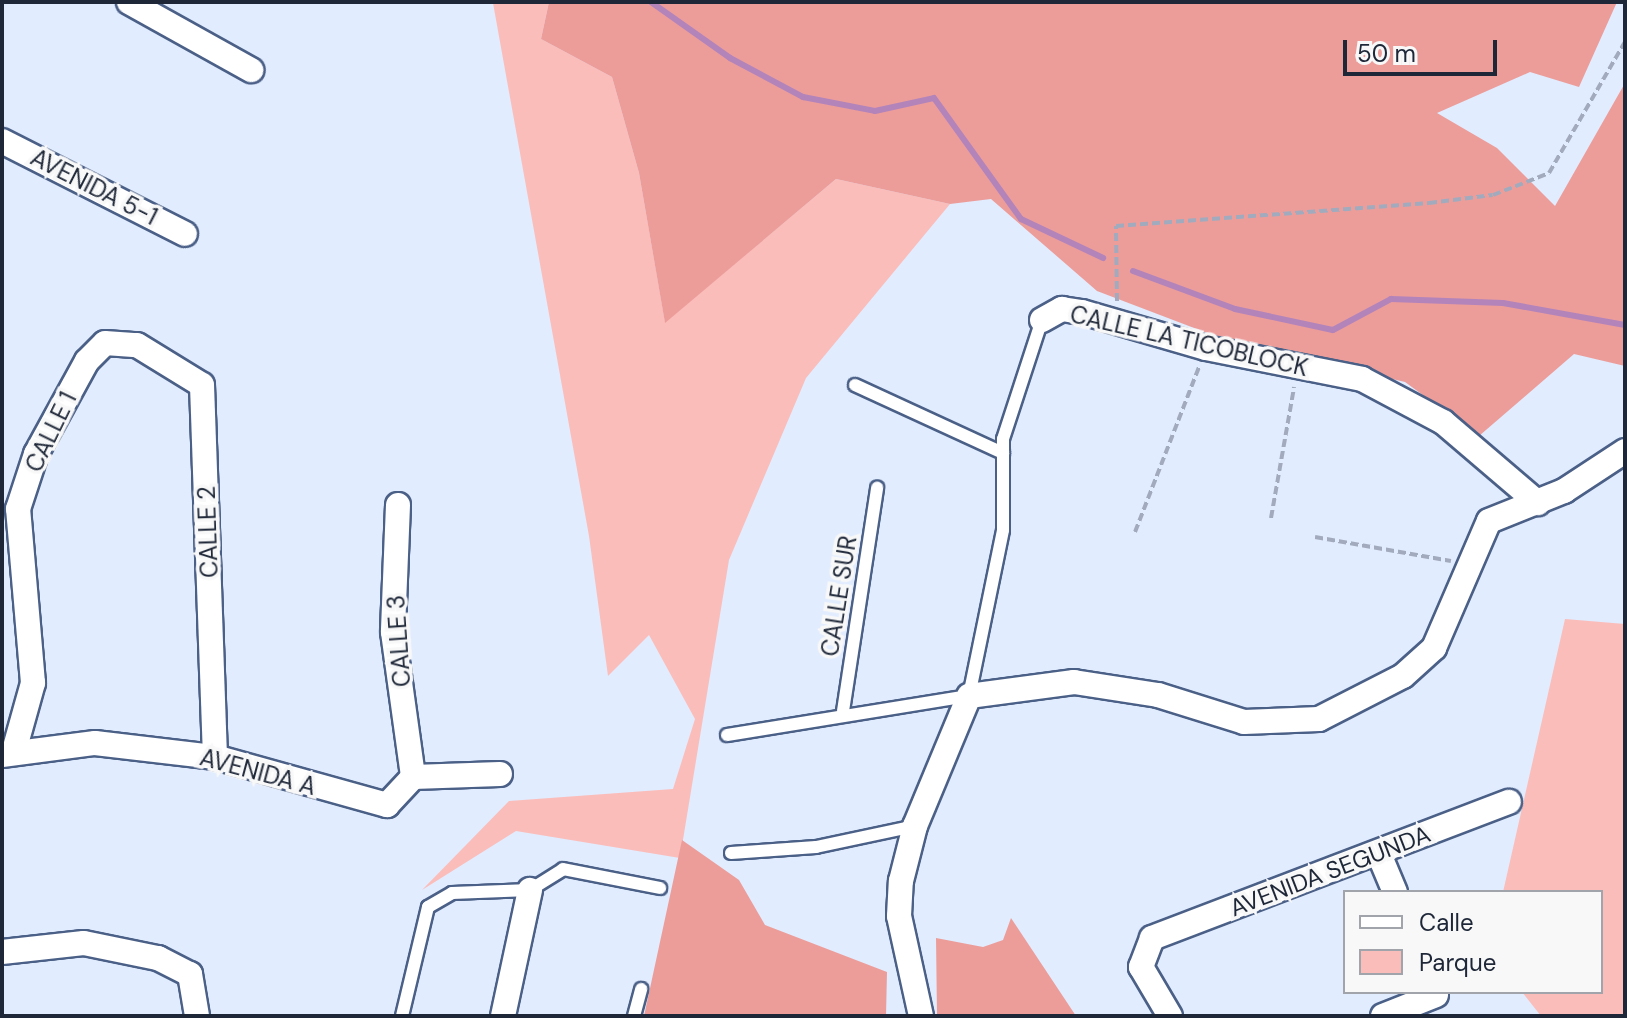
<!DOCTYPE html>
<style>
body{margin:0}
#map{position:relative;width:1627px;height:1018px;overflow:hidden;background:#e1ecfe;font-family:"DM Sans",sans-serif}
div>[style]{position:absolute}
.green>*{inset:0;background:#fbbdba}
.forest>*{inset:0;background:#ec9d9a}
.stream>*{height:6px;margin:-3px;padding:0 3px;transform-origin:3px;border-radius:3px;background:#b384ba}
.path>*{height:4px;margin-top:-2px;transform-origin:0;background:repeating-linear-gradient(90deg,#a1abbd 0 8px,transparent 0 12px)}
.roads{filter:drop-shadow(2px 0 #4b6087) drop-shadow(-2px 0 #4b6087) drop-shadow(0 2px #4b6087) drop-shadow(0 -2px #4b6087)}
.service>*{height:12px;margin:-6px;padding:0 6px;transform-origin:6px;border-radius:6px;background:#fff}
.minor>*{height:24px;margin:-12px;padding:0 12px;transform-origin:12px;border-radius:12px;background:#fff}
span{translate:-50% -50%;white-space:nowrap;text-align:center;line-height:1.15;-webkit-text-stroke:7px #f8f8f8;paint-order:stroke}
.street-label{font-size:24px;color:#1e2738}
.frame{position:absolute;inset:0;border:4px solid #1e2738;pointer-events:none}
.legend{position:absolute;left:1343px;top:890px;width:260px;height:104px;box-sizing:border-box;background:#f8f8f8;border:2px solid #a1a4ab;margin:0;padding:10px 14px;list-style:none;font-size:24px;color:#1e2738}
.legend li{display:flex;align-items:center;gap:16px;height:40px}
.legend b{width:40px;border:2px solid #a1a4ab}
.scale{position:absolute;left:1343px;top:40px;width:154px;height:36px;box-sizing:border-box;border:4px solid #1e2738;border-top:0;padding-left:10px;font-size:24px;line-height:28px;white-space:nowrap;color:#1e2738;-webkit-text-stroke:6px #f8f8f8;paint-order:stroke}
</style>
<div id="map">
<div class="green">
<div style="clip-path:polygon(549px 2px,541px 39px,612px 77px,639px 173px,665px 322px,836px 179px,950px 204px,806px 378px,729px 560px,680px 858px,516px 831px,422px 890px,509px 801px,673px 789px,695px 719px,649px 635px,608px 676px,589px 536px,493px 3px)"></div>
<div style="clip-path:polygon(1565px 619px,1625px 624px,1625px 1016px,1541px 1016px,1522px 992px,1601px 992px,1601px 892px,1503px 892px)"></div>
</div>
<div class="forest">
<div style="clip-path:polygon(549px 2px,1617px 2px,1579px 87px,1530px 72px,1437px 113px,1497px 148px,1555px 206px,1625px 83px,1625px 366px,1574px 354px,1479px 436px,1405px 382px,1223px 339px,1097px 291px,991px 199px,950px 204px,836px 179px,665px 323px,639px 173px,612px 77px,541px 39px)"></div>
<div style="clip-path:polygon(682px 840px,739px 880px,765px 925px,887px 972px,886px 1016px,644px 1016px)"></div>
<div style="clip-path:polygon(1011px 918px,1076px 1016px,937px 1016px,936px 938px,983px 947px,1003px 940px)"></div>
</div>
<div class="stream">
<div style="left:651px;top:2px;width:97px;rotate:35.3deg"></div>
<div style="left:730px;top:58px;width:83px;rotate:28.1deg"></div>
<div style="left:803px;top:97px;width:73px;rotate:11deg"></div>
<div style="left:875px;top:111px;width:60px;rotate:-12.4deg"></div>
<div style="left:934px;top:98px;width:149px;rotate:54.3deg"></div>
<div style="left:1021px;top:219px;width:91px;rotate:25.4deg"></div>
<div style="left:1133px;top:271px;width:109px;rotate:20.4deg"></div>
<div style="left:1235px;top:309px;width:100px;rotate:12.1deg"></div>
<div style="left:1333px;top:330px;width:66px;rotate:-28.1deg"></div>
<div style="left:1391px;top:299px;width:112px;rotate:2deg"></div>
<div style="left:1503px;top:303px;width:124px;rotate:10.2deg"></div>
</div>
<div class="path">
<div style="left:1117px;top:301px;width:75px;rotate:-90.8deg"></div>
<div style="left:1116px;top:226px;width:314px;rotate:-4.2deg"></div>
<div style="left:1429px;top:203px;width:64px;rotate:-7.1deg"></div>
<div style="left:1493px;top:195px;width:60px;rotate:-21.4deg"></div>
<div style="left:1549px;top:173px;width:151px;rotate:-59.9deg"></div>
<div style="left:1271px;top:518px;width:133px;rotate:-80deg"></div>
<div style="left:1135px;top:532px;width:177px;rotate:-68.8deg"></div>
<div style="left:1315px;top:537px;width:138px;rotate:10deg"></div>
</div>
<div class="roads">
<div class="service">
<div style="left:855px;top:385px;width:163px;rotate:24.7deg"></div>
<div style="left:843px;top:711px;width:226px;rotate:-81.3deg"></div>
<div style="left:727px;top:735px;width:245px;rotate:-9.2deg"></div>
<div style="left:969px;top:696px;width:169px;rotate:-78.4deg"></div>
<div style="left:1003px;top:530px;width:91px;rotate:-90deg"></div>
<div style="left:1003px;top:439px;width:125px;rotate:-71.9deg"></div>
<div style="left:731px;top:853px;width:85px;rotate:-4deg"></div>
<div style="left:816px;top:847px;width:101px;rotate:-12deg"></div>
<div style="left:402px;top:1016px;width:112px;rotate:-76.6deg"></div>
<div style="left:428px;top:907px;width:28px;rotate:-30deg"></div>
<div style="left:452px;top:893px;width:78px;rotate:-2.2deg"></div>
<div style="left:530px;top:890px;width:39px;rotate:-32deg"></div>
<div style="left:563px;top:869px;width:99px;rotate:11.1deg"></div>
<div style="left:634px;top:1016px;width:28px;rotate:-75deg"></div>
</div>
<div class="minor">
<div style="left:129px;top:2px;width:140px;rotate:29.1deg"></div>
<div style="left:2px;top:141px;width:205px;rotate:26.9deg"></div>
<div style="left:1042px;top:320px;width:23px;rotate:-29deg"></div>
<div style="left:1062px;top:309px;width:20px;rotate:9deg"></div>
<div style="left:1082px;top:312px;width:129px;rotate:16.2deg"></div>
<div style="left:1206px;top:348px;width:159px;rotate:11.2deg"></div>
<div style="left:1362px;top:379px;width:92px;rotate:28deg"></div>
<div style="left:1443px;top:422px;width:125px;rotate:40.5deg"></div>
<div style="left:398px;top:505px;width:127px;rotate:92.3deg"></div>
<div style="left:393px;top:632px;width:146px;rotate:82.1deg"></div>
<div style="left:14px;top:751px;width:71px;rotate:-74.4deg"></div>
<div style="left:33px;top:683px;width:175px;rotate:-94.9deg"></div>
<div style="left:18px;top:509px;width:58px;rotate:-71.9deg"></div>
<div style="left:36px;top:454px;width:106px;rotate:-61.3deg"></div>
<div style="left:87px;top:361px;width:25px;rotate:-45deg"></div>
<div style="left:105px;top:343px;width:32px;rotate:4deg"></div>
<div style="left:137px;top:345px;width:76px;rotate:31.6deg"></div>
<div style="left:202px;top:385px;width:372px;rotate:88deg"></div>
<div style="left:2px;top:755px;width:94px;rotate:-7.4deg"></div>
<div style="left:95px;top:743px;width:121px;rotate:6.7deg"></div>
<div style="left:215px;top:757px;width:179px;rotate:15.6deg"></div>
<div style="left:387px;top:805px;width:38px;rotate:-47deg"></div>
<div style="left:413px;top:777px;width:87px;rotate:-2deg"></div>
<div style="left:1379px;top:854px;width:41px;rotate:67.2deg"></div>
<div style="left:2px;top:952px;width:82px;rotate:-6.3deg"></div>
<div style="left:84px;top:943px;width:76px;rotate:11.5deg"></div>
<div style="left:158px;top:958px;width:36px;rotate:27deg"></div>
<div style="left:190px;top:974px;width:43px;rotate:80.5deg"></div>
<div style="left:503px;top:1016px;width:129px;rotate:-77.9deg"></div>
<div style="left:921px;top:1016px;width:102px;rotate:-102.4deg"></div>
<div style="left:899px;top:916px;width:35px;rotate:-87deg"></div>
<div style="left:901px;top:881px;width:57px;rotate:-75.7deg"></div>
<div style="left:915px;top:826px;width:141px;rotate:-67.4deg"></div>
<div style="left:969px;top:696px;width:106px;rotate:-7.6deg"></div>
<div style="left:1074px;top:682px;width:85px;rotate:8.8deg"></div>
<div style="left:1158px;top:695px;width:90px;rotate:17.4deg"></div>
<div style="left:1244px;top:722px;width:75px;rotate:-2.3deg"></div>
<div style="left:1319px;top:719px;width:94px;rotate:-27.1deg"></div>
<div style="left:1403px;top:676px;width:42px;rotate:-42.1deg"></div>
<div style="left:1434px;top:648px;width:138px;rotate:-66.6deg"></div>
<div style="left:1489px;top:521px;width:81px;rotate:-21.8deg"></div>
<div style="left:1564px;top:491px;width:73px;rotate:-33.3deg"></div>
<div style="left:1170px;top:1016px;width:57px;rotate:-120.6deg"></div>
<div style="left:1141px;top:967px;width:31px;rotate:-69deg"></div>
<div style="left:1152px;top:938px;width:382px;rotate:-20.9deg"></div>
<div style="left:1383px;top:1016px;width:57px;rotate:-21.6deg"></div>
</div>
</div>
<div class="street-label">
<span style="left:94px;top:187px;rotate:27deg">AVENIDA 5-1</span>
<span style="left:1189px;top:341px;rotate:13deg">CALLE LA TICOBLOCK</span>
<span style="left:51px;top:432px;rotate:-64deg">CALLE 1</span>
<span style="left:208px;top:532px;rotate:-92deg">CALLE 2</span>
<span style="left:839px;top:596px;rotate:-81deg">CALLE SUR</span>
<span style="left:399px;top:641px;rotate:-94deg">CALLE 3</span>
<span style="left:258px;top:772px;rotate:15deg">AVENIDA A</span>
<span style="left:1330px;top:871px;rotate:-21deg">AVENIDA SEGUNDA</span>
</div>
<div class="frame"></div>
<ul class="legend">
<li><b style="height:10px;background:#fff"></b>Calle</li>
<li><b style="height:22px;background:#fbbdba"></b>Parque</li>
</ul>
<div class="scale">50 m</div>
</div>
